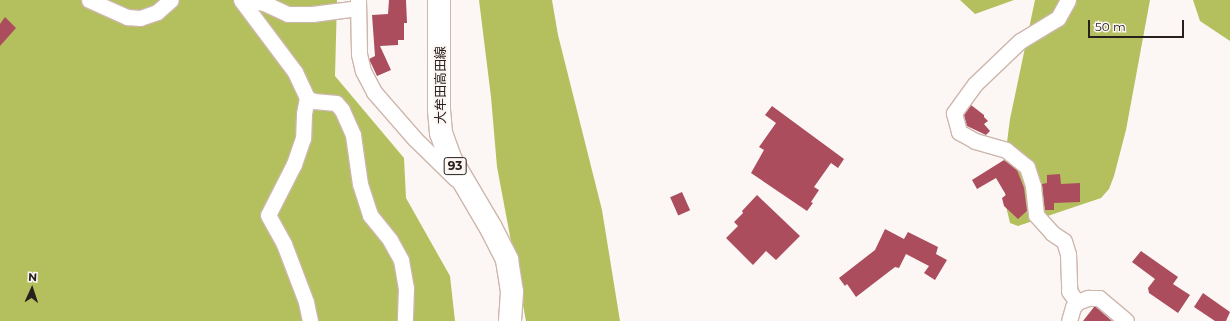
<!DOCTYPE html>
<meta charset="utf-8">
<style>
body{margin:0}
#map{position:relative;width:1230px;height:321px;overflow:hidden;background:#fcf7f5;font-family:Montserrat,"Noto Sans JP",sans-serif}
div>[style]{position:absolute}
.forest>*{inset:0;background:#b3c05d}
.building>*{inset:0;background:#ac4d5e;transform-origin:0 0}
.roads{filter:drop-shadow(1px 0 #cdb6ab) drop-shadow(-1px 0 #cdb6ab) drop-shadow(0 1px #cdb6ab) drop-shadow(0 -1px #cdb6ab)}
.minor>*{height:15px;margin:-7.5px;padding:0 7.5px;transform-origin:7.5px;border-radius:7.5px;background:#fff}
.primary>*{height:22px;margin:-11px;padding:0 11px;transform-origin:11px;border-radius:11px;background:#fff}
span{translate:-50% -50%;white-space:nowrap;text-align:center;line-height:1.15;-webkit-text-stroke:4px #fcf7f5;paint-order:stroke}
.shield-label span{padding:1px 3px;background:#fcf7f5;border:1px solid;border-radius:3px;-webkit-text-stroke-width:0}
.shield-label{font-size:12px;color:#28201c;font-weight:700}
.street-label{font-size:13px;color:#28201c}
.north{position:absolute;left:12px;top:269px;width:40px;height:40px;-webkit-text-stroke:3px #fcf7f5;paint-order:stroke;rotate:3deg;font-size:11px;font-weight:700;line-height:16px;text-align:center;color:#28201c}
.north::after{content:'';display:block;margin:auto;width:14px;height:18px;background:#28201c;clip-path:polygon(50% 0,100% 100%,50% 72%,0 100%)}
.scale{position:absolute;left:1088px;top:20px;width:96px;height:18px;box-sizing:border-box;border:2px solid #28201c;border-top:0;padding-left:5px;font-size:12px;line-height:14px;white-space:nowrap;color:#28201c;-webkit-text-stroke:3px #fcf7f5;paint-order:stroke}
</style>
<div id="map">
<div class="forest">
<div style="clip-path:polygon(0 0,337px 0,335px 76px,404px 158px,406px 198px,450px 276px,455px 321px,0 321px)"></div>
<div style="clip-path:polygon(479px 0,552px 0,558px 35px,602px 210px,620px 321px,526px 321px,497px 167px,491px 97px)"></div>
<div style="clip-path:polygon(960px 0,1014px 0,975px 14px)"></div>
<div style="clip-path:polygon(1035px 0,1150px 0,1126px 130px,1114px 176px,1109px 189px,1101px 198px,1018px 226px,1010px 223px,1005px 202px,1006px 150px,1010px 119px)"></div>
<div style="clip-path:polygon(1193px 0,1230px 0,1230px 41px,1200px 21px)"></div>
</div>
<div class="building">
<div style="clip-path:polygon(389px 0,406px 0,407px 23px,404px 23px,404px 40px,398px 40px,398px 45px,380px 46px,391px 70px,377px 76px,369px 59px,375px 56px,372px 15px,388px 14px)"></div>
<div style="clip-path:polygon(5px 17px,16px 28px,0 46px,0 24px)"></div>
<div style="clip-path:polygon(971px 105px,984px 115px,984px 117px,988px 121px,984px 124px,990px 131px,986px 135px,967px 126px,964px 115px)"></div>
<div style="clip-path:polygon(772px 106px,844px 159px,838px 168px,831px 163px,814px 187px,819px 190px,811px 202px,813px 203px,807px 211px,751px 173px,764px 150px,759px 147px,776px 123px,765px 115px)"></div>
<div style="clip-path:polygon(1004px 160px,1017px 170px,1024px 188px,1027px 211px,1018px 219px,1004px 206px,1002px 198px,1006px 195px,996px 178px,977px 189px,972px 180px)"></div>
<div style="clip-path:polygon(1060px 174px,1061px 184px,1080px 183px,1080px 202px,1054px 203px,1054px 210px,1045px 210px,1042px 184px,1047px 183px,1047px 175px)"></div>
<div style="left:682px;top:192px;width:20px;height:13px;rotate:66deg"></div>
<div style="clip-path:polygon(757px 195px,800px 236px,776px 260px,766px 251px,753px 265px,726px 238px,738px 226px,734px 222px,743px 213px,742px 211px)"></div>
<div style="clip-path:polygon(885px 229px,904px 239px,908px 232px,938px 247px,936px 254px,947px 260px,935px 280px,924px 273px,929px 266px,906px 254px,899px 268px,895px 267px,856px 297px,847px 284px,845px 286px,839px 278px,875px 250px)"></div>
<div style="clip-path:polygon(1141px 251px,1178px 277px,1173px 284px,1190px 295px,1178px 313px,1149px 293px,1148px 288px,1155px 279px,1132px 262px)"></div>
<div style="clip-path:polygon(1203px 293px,1230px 312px,1226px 321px,1215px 321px,1194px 307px)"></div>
<div style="clip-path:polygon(1094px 307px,1096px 307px,1112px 321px,1083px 321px)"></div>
</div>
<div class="roads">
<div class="minor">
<div style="left:89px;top:0;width:42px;rotate:24.1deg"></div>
<div style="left:127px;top:17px;width:13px;rotate:4deg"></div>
<div style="left:140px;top:18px;width:18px;rotate:-19deg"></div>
<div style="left:157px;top:12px;width:18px;rotate:-41deg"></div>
<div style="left:241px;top:0;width:90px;rotate:53.1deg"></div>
<div style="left:295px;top:72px;width:29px;rotate:65deg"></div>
<div style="left:307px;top:98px;width:16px;rotate:101deg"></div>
<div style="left:304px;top:114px;width:24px;rotate:92deg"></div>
<div style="left:303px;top:138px;width:28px;rotate:109deg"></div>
<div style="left:294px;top:164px;width:57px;rotate:117deg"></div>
<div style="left:268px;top:215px;width:33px;rotate:61deg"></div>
<div style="left:284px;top:244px;width:62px;rotate:69.2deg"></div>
<div style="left:306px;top:302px;width:19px;rotate:78deg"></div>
<div style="left:243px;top:0;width:21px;rotate:8deg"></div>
<div style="left:264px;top:3px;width:26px;rotate:25deg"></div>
<div style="left:288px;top:14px;width:24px"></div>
<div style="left:312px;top:14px;width:46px;rotate:-7.4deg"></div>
<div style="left:358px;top:0;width:54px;rotate:88.9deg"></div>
<div style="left:359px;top:54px;width:17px;rotate:77deg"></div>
<div style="left:363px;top:71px;width:24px;rotate:62deg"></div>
<div style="left:374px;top:92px;width:62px;rotate:48.9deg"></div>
<div style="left:415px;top:139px;width:57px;rotate:44.3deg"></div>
<div style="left:1068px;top:0;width:21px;rotate:119deg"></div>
<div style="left:1058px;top:18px;width:44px;rotate:148.8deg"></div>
<div style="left:1020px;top:41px;width:62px;rotate:136.3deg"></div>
<div style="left:975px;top:84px;width:36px;rotate:126deg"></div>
<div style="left:954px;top:113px;width:20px;rotate:75deg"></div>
<div style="left:959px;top:132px;width:18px;rotate:29deg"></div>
<div style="left:975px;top:141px;width:32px;rotate:16deg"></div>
<div style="left:1006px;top:150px;width:27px;rotate:39deg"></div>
<div style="left:1027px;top:167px;width:20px;rotate:72deg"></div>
<div style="left:1033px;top:186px;width:29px;rotate:84deg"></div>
<div style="left:1036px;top:215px;width:24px;rotate:48deg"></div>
<div style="left:1052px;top:233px;width:14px;rotate:34deg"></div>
<div style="left:1064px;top:241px;width:14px;rotate:73deg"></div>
<div style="left:1068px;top:254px;width:37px;rotate:88deg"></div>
<div style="left:1069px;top:291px;width:14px;rotate:54deg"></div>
<div style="left:307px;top:98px;width:8px;rotate:23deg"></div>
<div style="left:314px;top:101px;width:22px;rotate:5deg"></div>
<div style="left:336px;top:103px;width:9px;rotate:49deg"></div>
<div style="left:342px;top:110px;width:27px;rotate:66deg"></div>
<div style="left:353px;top:135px;width:49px;rotate:81.9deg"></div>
<div style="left:360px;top:184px;width:33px;rotate:72deg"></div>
<div style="left:370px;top:215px;width:32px;rotate:51deg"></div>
<div style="left:390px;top:240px;width:23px;rotate:61deg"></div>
<div style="left:401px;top:260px;width:28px;rotate:80deg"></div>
<div style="left:406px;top:288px;width:33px;rotate:92deg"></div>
<div style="left:1069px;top:321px;width:15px;rotate:-74deg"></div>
<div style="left:1073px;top:307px;width:6px;rotate:-51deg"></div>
<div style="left:1077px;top:302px;width:12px;rotate:-20deg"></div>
<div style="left:1088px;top:298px;width:11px"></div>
<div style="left:1099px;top:298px;width:35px;rotate:40deg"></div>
</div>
<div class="primary">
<div style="left:439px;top:0;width:110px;rotate:90deg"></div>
<div style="left:439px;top:110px;width:23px;rotate:85deg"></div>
<div style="left:441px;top:133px;width:29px;rotate:70deg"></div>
<div style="left:451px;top:160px;width:79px;rotate:59.5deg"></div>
<div style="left:491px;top:228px;width:36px;rotate:63deg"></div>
<div style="left:507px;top:260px;width:32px;rotate:81deg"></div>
<div style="left:512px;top:292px;width:29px;rotate:94deg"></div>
</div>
</div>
<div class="shield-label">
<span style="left:455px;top:166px">93</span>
</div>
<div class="street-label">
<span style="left:440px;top:85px;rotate:-90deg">大牟田高田線</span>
</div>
<div class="north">N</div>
<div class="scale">50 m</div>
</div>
